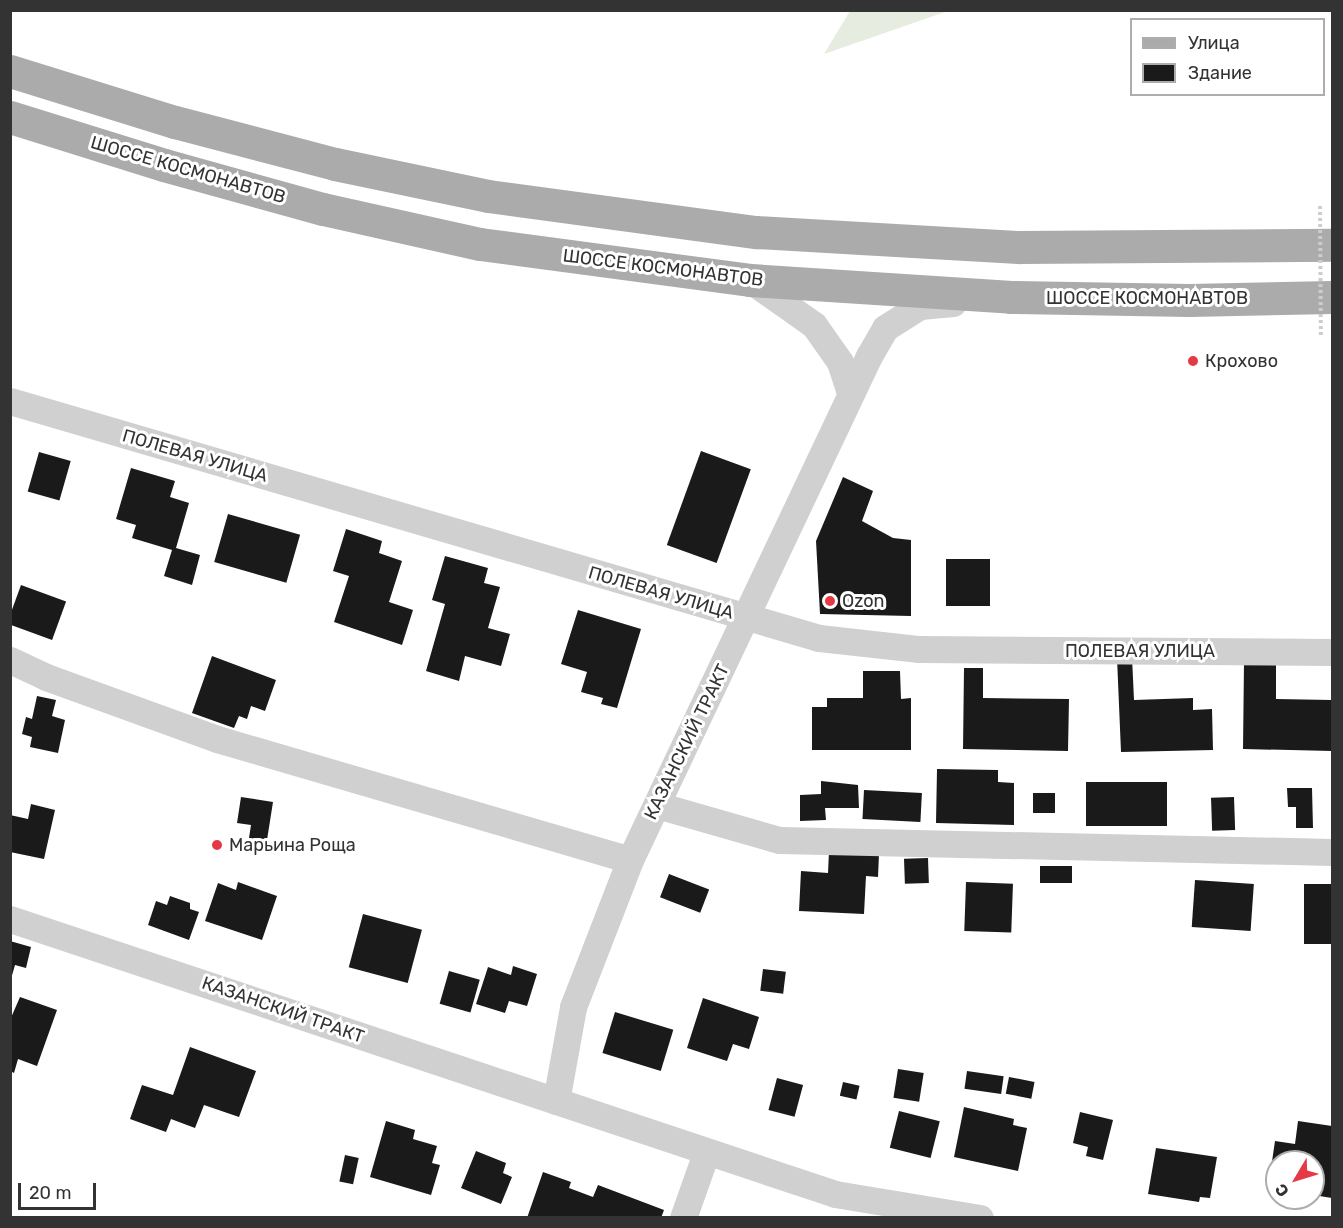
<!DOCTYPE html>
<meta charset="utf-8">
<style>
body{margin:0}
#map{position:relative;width:1343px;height:1228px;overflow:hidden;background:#fff;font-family:Rubik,sans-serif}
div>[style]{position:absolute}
.green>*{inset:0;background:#e6ecdf}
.building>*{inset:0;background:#1a1a1a;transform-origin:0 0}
.minor>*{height:27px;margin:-13.5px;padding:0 13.5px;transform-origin:13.5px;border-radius:13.5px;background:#d0d0d0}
.major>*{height:33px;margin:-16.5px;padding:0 16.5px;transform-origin:16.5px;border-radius:16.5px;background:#ababab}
.path-bridge>*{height:4px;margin-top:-2px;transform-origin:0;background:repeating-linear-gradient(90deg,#cdcdcd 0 3px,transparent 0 6px)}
.dots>*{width:16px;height:16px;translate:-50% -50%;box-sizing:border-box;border:3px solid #fff;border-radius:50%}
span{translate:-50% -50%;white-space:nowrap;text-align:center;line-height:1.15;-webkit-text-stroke:6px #fff;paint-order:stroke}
.street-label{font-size:18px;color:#333}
.poi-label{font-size:18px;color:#333}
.left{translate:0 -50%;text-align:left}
.frame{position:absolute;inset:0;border:12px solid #333;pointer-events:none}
.legend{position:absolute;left:1130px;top:18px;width:195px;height:78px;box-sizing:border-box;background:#fff;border:2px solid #adadad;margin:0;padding:8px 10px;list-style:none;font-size:18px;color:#333}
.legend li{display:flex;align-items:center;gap:12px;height:30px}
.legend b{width:30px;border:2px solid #adadad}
.north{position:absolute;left:1265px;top:1150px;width:60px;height:60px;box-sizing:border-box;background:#fff;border:2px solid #adadad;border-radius:50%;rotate:232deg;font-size:16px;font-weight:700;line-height:24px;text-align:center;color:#333}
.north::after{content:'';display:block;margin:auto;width:21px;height:27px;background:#e63946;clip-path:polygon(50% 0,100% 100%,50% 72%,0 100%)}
.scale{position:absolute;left:18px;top:1183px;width:78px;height:27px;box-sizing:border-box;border:3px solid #333;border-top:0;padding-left:8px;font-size:18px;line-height:21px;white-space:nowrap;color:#333;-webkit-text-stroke:4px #fff;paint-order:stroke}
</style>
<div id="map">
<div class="green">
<div style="clip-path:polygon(850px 11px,850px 10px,948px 11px,824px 54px)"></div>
</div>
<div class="building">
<div style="left:701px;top:451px;width:53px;height:100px;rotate:20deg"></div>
<div style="left:39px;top:452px;width:33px;height:41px;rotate:16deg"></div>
<div style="clip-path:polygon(131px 468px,175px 481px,170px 497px,189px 503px,176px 548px,200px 555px,192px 585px,164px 576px,172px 550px,132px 538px,136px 525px,116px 519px)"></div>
<div style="clip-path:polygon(843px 477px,873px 491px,862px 521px,893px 538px,911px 540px,911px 616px,820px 614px,816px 541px)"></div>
<div style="left:228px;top:514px;width:75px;height:50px;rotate:16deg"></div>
<div style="clip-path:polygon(346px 529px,382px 541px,379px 553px,402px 561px,389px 602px,413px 610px,402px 645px,334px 622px,349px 576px,333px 571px)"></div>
<div style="clip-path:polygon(445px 556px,488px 568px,484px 583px,500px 587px,488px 628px,510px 634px,501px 666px,465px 656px,459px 681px,426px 671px,445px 604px,432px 600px)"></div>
<div style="left:946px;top:559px;width:44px;height:47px"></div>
<div style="left:21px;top:585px;width:48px;height:41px;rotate:20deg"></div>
<div style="clip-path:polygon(578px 610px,641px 629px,617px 708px,601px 704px,603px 698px,581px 692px,587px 672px,561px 664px)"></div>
<div style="clip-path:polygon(212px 656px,276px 680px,265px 711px,251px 706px,247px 719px,239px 716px,234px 728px,192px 713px)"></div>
<div style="clip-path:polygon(1132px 657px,1134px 700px,1193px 698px,1193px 710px,1212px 709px,1213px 750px,1121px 752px,1117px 658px)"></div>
<div style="clip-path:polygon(1244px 662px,1276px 663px,1276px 699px,1332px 700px,1332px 751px,1243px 749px)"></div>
<div style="clip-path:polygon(964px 668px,983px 668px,983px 698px,1069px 699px,1068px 751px,963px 749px)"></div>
<div style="clip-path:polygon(863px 671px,900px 671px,901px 699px,911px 698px,911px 750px,812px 750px,812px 707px,827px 707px,827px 698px,863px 698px)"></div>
<div style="clip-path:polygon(37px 696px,56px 700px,52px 716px,65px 720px,58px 753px,30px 747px,32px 737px,22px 734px,26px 717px,32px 719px)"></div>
<div style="clip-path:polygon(937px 769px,998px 770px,998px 782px,1014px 783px,1014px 825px,936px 823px)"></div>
<div style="clip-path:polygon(821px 781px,858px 785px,859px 808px,825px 808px,826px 820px,800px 821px,800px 795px,821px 794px)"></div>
<div style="left:1167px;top:782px;width:44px;height:81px;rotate:90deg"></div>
<div style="clip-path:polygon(1287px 788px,1312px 788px,1313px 828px,1296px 828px,1296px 807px,1288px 807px)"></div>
<div style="left:864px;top:790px;width:58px;height:29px;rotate:3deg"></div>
<div style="left:1033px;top:793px;width:22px;height:20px"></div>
<div style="clip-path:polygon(241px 797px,273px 802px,267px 840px,249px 838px,251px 825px,237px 823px)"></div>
<div style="left:1234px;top:797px;width:33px;height:23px;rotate:88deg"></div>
<div style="clip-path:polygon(31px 804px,55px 810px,44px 859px,10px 852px,10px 815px,28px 819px)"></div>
<div style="clip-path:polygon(829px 851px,879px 854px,878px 877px,866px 876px,864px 914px,799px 911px,801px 871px,828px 873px)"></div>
<div style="left:928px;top:858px;width:25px;height:24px;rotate:88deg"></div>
<div style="left:1040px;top:866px;width:32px;height:17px"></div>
<div style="left:669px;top:874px;width:43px;height:25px;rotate:21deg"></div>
<div style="left:1195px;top:880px;width:59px;height:47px;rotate:4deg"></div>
<div style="clip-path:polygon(238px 882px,277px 896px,262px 940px,205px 921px,218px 883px,236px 890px)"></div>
<div style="left:966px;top:882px;width:47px;height:49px;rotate:2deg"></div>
<div style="left:1304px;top:884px;width:28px;height:60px"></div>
<div style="clip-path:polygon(170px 896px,190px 903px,190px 909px,199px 912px,189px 940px,148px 925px,156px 901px,167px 905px)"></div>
<div style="left:363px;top:914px;width:61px;height:55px;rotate:15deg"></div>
<div style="clip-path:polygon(10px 941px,31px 947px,26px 968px,15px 965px,11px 979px)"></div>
<div style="clip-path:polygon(513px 966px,537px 974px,527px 1006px,509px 1001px,505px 1013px,476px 1004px,488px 967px,511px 975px)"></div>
<div style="left:763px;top:969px;width:23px;height:22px;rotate:7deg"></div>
<div style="left:449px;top:971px;width:32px;height:34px;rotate:16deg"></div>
<div style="clip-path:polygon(20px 997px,57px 1010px,37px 1066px,18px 1059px,14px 1073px,10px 1071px,10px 1020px)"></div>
<div style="clip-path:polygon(703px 998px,759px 1017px,749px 1049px,733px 1044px,727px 1061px,687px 1048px)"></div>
<div style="left:615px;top:1012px;width:61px;height:43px;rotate:17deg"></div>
<div style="clip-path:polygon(190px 1047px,256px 1071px,239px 1117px,204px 1105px,195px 1128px,171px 1119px,166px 1132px,130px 1119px,142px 1085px,173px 1095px)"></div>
<div style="left:898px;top:1069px;width:26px;height:29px;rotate:9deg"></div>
<div style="left:967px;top:1071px;width:37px;height:18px;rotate:8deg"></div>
<div style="left:1009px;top:1077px;width:26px;height:17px;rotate:11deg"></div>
<div style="left:777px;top:1078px;width:27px;height:33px;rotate:15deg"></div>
<div style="left:843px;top:1082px;width:17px;height:14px;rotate:13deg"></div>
<div style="clip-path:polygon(964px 1107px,1014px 1119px,1013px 1125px,1027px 1128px,1018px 1171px,954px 1157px)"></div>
<div style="left:899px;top:1111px;width:42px;height:38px;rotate:14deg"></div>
<div style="clip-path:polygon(1080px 1112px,1113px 1120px,1103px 1160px,1086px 1156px,1088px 1147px,1073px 1143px)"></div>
<div style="clip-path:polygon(386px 1121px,415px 1130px,413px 1139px,437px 1146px,432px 1163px,440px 1165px,431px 1195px,370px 1177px)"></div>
<div style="clip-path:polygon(1298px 1121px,1332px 1126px,1332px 1198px,1313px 1195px,1313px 1162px,1277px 1162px,1277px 1183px,1269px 1182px,1275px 1141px,1295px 1144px)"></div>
<div style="clip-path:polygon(1156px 1148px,1217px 1157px,1210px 1198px,1200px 1197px,1199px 1202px,1148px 1194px)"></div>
<div style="clip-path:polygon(476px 1151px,506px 1163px,503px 1173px,512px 1177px,501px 1204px,461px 1188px)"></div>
<div style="left:345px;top:1155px;width:14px;height:27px;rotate:12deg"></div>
<div style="clip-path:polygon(543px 1172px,571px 1182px,569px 1188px,593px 1197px,598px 1185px,664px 1210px,661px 1218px,527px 1218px)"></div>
</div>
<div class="minor">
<div style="left:750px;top:280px;width:78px;rotate:35.1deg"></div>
<div style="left:814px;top:325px;width:45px;rotate:54.9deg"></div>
<div style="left:840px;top:362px;width:33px;rotate:72deg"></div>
<div style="left:10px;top:401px;width:843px;rotate:16.33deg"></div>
<div style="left:819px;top:638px;width:101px;rotate:6.3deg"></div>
<div style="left:919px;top:649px;width:413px;rotate:0.4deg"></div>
<div style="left:10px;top:660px;width:40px;rotate:25deg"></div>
<div style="left:46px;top:677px;width:182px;rotate:19.9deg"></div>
<div style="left:217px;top:739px;width:430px;rotate:16.3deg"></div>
<div style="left:657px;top:805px;width:127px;rotate:16deg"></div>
<div style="left:779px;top:840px;width:553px;rotate:1.24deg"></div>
<div style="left:10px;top:919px;width:870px;rotate:18.43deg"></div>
<div style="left:835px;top:1194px;width:147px;rotate:9.4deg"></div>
<div style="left:556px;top:1101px;width:96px;rotate:-79.7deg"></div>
<div style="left:573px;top:1007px;width:158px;rotate:-68.8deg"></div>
<div style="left:630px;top:860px;width:558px;rotate:-64.63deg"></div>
<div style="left:869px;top:356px;width:32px;rotate:-60deg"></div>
<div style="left:885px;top:328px;width:41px;rotate:-32.2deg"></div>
<div style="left:920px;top:306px;width:33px;rotate:-5deg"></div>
<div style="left:683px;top:1218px;width:69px;rotate:-70.5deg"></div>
</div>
<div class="major">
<div style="left:10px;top:71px;width:173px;rotate:17.2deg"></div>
<div style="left:175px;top:122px;width:165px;rotate:14.7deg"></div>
<div style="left:335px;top:164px;width:156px;rotate:11.8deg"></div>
<div style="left:488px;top:196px;width:270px;rotate:7.7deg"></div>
<div style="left:756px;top:232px;width:263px;rotate:3.3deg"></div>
<div style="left:1019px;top:247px;width:313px;rotate:-0.4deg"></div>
<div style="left:10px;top:117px;width:161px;rotate:17.3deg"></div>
<div style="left:164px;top:165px;width:165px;rotate:15.5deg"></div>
<div style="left:323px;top:209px;width:161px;rotate:12.6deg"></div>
<div style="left:480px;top:244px;width:272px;rotate:7.6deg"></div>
<div style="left:750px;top:280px;width:262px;rotate:3.7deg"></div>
<div style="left:1011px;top:297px;width:178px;rotate:1deg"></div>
<div style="left:1189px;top:300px;width:143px;rotate:-1.2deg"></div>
</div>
<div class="path-bridge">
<div style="left:1320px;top:206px;width:132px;rotate:89.6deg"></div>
</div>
<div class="dots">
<div style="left:1193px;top:361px;background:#e63946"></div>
<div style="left:830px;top:601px;background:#e63946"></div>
<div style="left:217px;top:845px;background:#e63946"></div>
</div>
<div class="street-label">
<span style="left:188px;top:170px;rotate:16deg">ШОССЕ КОСМОНАВТОВ</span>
<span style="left:663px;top:268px;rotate:7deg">ШОССЕ КОСМОНАВТОВ</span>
<span style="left:1147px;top:298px">ШОССЕ КОСМОНАВТОВ</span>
<span style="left:195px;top:456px;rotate:16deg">ПОЛЕВАЯ УЛИЦА</span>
<span style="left:661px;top:593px;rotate:16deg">ПОЛЕВАЯ УЛИЦА</span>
<span style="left:1140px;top:651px">ПОЛЕВАЯ УЛИЦА</span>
<span style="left:687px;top:742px;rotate:-64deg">КАЗАНСКИЙ ТРАКТ</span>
<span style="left:283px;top:1010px;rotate:19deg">КАЗАНСКИЙ ТРАКТ</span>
</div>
<div class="poi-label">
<span class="left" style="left:1205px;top:361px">Крохово</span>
<span class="left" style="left:842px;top:601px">Ozon</span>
<span class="left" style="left:229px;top:845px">Марьина Роща</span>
</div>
<div class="frame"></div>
<ul class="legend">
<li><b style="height:8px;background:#ababab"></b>Улица</li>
<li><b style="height:16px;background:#1a1a1a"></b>Здание</li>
</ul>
<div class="north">С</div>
<div class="scale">20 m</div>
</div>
